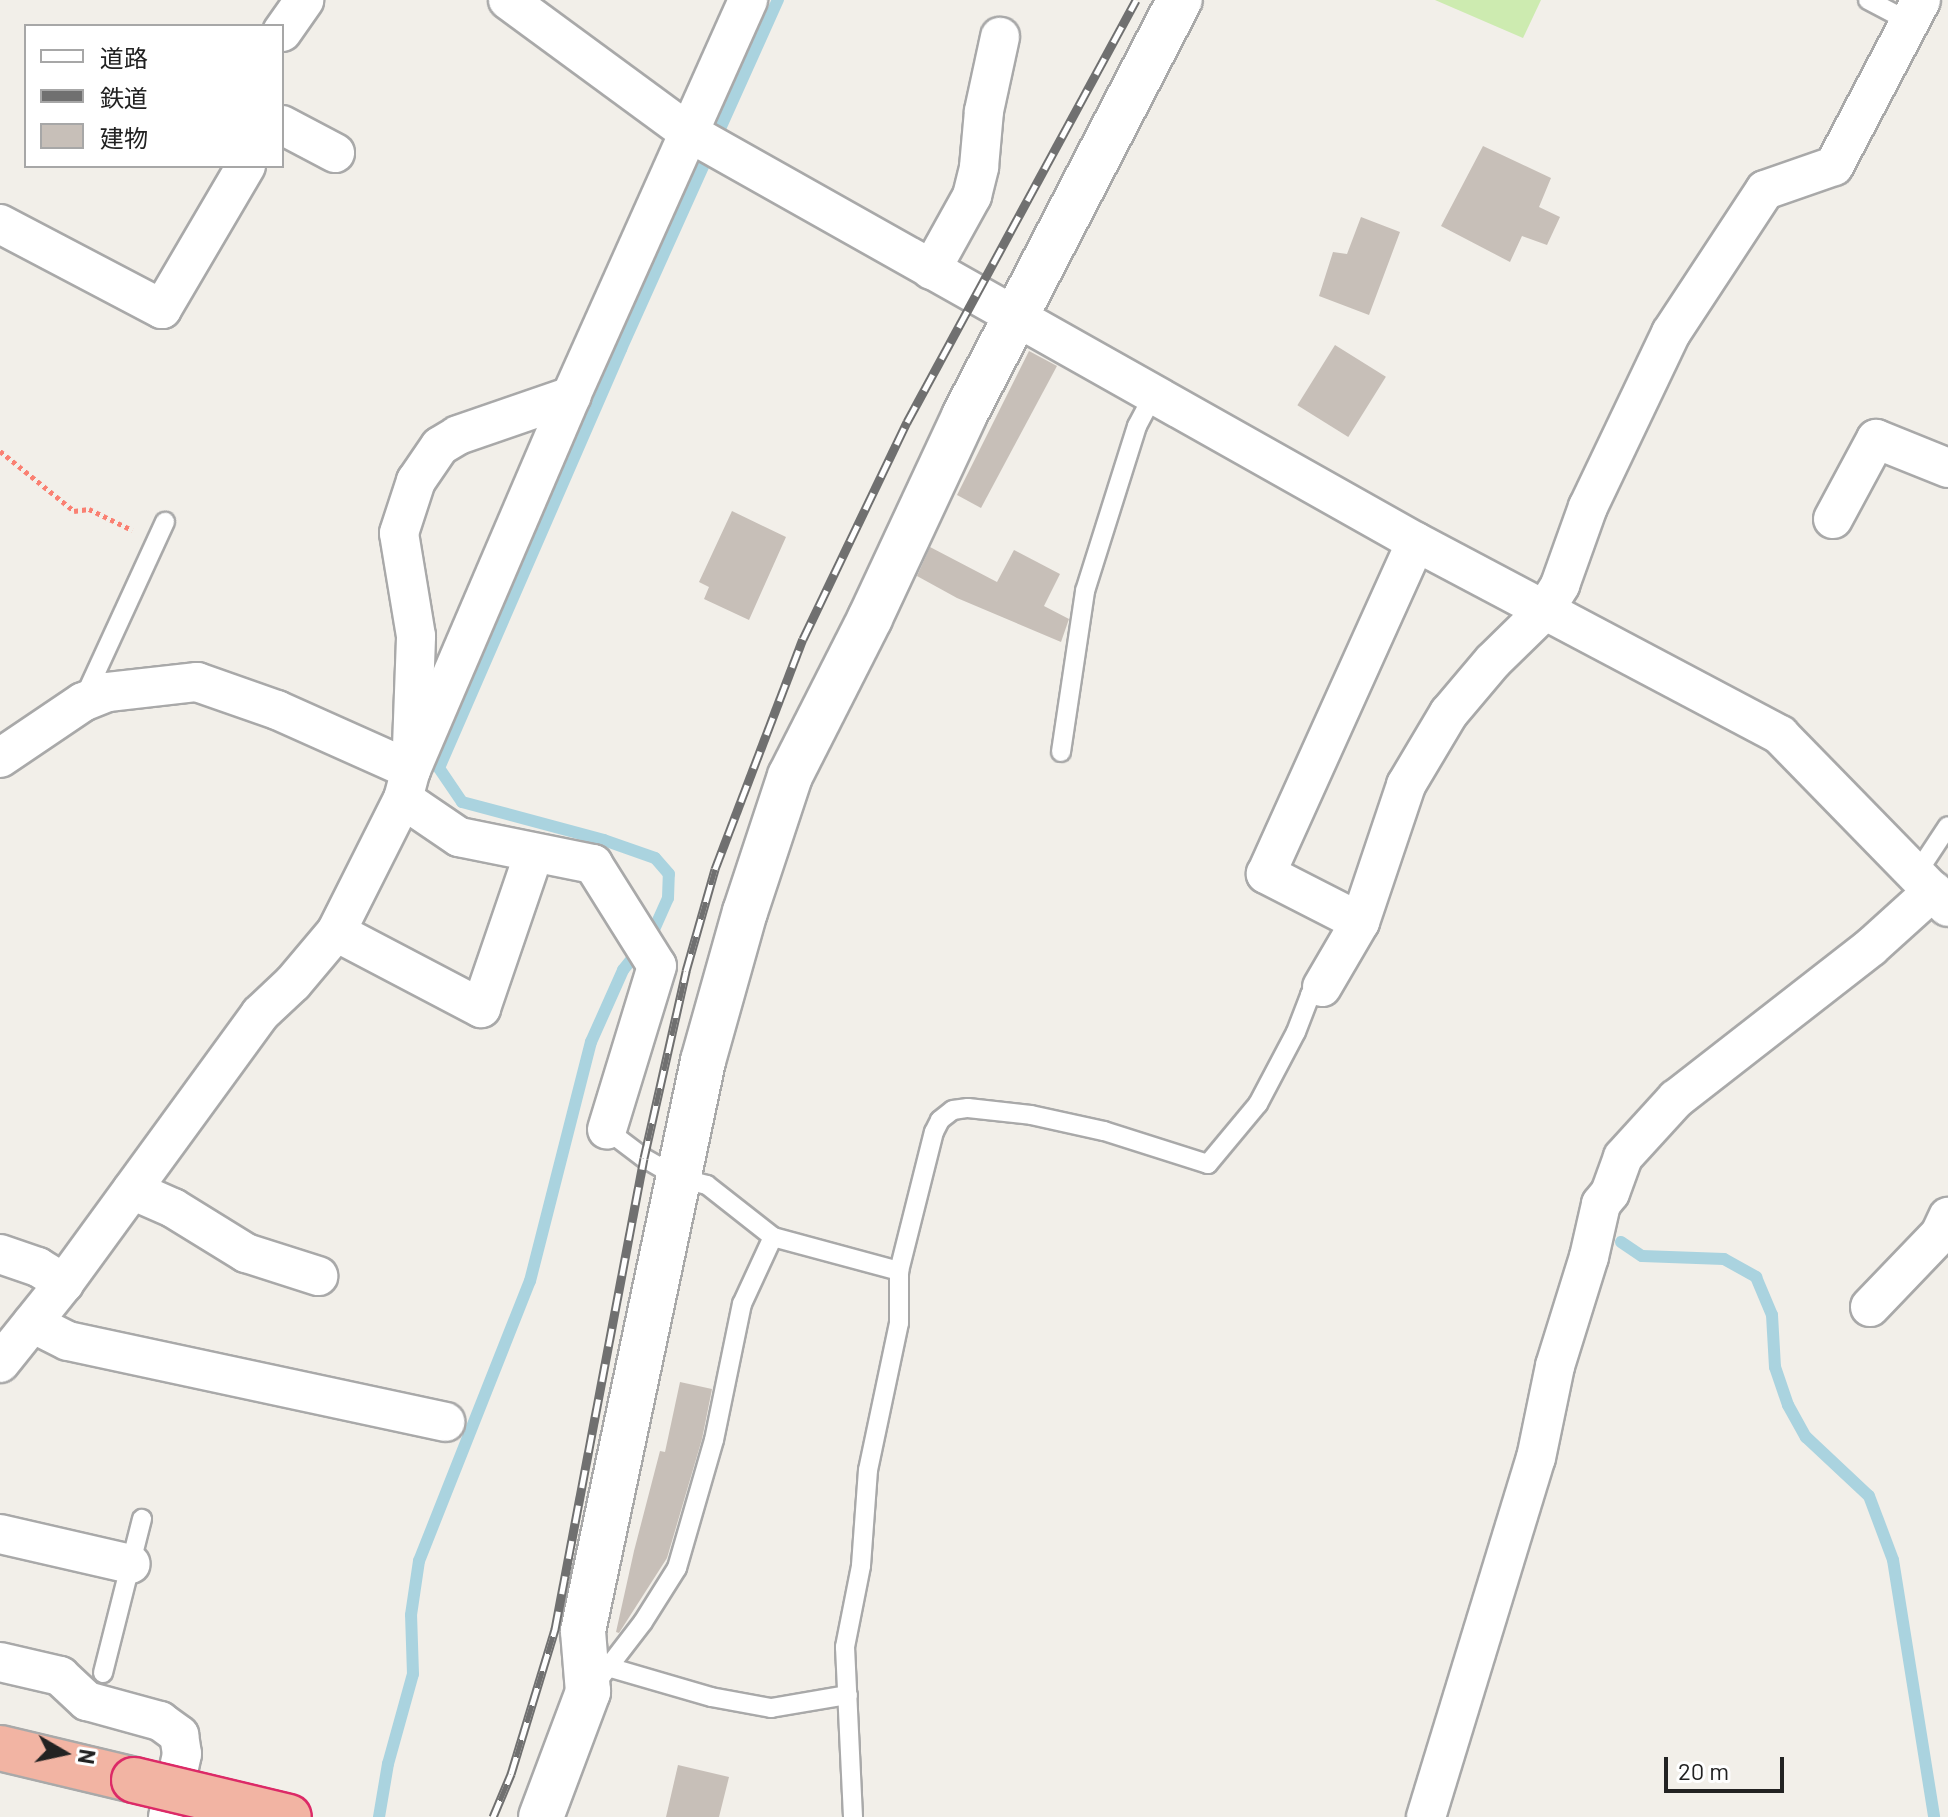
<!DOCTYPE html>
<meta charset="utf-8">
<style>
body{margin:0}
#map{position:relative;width:1948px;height:1817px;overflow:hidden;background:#f2efe9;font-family:Barlow,"Noto Sans JP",sans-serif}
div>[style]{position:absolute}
.grass>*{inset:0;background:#cdebb0}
.stream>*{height:12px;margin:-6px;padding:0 6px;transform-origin:6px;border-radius:6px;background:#aad3df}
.building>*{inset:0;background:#c7bfb8;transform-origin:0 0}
.path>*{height:5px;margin-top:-2.5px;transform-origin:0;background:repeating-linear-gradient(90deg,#fa8072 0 4px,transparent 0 8px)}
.roads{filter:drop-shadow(2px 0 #a9a9a9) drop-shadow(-2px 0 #a9a9a9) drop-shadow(0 2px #a9a9a9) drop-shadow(0 -2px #a9a9a9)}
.service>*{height:18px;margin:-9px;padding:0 9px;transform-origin:9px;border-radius:9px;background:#fff}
.minor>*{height:38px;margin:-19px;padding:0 19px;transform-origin:19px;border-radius:19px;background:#fff}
.tertiary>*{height:44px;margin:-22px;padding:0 22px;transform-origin:22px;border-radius:22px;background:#fff}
.trunk>*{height:44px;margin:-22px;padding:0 22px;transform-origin:22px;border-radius:22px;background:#f2b4a3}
.rail>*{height:9px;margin-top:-4.5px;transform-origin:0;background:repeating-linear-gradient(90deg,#fff 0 18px,#707070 0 36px);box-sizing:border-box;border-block:2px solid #707070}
.bridges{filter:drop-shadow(2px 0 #dc2a67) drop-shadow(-2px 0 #dc2a67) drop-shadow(0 2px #dc2a67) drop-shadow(0 -2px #dc2a67)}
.trunk-bridge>*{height:44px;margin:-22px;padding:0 22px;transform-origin:22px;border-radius:22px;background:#f2b4a3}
span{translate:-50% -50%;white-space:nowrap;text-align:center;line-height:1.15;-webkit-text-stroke:8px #fff;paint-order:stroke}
.legend{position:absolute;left:24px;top:24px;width:260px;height:144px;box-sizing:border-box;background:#fff;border:2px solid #a7a7a7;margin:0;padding:10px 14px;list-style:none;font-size:24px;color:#222}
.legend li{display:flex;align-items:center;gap:16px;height:40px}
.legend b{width:40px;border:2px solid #a7a7a7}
.north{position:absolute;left:24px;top:1713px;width:80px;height:80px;-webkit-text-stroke:6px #fff;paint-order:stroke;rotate:99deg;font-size:22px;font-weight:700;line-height:32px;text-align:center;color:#222}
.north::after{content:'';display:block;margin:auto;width:28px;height:36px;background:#222;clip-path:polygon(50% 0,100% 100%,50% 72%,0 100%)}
.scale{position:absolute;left:1664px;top:1757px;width:120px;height:36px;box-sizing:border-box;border:4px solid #222;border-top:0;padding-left:10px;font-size:24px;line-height:28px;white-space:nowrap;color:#222;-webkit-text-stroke:6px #fff;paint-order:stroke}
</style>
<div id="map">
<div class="grass">
<div style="clip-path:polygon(1435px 0,1541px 0,1523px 38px)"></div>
</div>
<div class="stream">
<div style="left:1621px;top:1242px;width:25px;rotate:34deg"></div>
<div style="left:1642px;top:1256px;width:82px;rotate:2.1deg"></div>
<div style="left:1724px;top:1259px;width:37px;rotate:29deg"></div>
<div style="left:1756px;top:1277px;width:41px;rotate:67.2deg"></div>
<div style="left:1772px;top:1315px;width:52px;rotate:86.7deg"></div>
<div style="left:1775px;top:1367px;width:40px;rotate:71.1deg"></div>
<div style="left:1788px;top:1405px;width:37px;rotate:61deg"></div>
<div style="left:1806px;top:1437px;width:86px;rotate:43.1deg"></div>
<div style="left:1869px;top:1496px;width:68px;rotate:69.4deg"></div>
<div style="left:1893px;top:1560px;width:260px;rotate:80.9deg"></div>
<div style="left:379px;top:1817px;width:54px;rotate:-80.4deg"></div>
<div style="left:388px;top:1764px;width:93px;rotate:-74.5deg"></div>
<div style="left:413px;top:1674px;width:59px;rotate:-91.9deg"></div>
<div style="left:411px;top:1615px;width:55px;rotate:-81.6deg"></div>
<div style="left:419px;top:1561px;width:301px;rotate:-68.4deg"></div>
<div style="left:530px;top:1281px;width:247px;rotate:-75.7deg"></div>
<div style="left:591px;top:1042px;width:79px;rotate:-66deg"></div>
<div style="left:623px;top:970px;width:46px;rotate:-51.1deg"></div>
<div style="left:652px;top:934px;width:39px;rotate:-66deg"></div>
<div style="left:668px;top:898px;width:24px;rotate:-88deg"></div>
<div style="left:669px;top:874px;width:21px;rotate:-131deg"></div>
<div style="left:655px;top:858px;width:54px;rotate:-160.6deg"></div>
<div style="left:604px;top:840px;width:147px;rotate:-165deg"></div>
<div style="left:462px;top:802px;width:41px;rotate:-124.1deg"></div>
<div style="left:439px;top:768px;width:457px;rotate:-66.5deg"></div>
<div style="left:621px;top:349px;width:383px;rotate:-65.8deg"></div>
</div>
<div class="building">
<div style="clip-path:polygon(1483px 146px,1551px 178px,1539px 207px,1560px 217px,1547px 245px,1522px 236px,1510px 262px,1441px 226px)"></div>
<div style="clip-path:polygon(1361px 217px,1400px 232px,1369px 315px,1319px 296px,1333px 252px,1347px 254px)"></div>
<div style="left:1335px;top:345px;width:60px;height:71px;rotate:32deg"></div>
<div style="clip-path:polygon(1029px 351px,1057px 366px,981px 508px,957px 495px)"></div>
<div style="clip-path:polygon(732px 511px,786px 537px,749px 620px,704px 599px,709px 587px,699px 582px)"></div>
<div style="clip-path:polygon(930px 547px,997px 582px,1014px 550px,1060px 574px,1044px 606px,1069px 619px,1061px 642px,957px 598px,917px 576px)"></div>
<div style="clip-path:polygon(680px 1382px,712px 1389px,702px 1439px,667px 1558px,619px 1633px,616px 1632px,634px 1551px,660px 1451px,665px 1452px)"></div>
<div style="clip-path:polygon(678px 1765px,729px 1777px,719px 1817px,666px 1817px)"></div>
</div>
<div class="path">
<div style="left:0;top:451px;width:95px;rotate:39deg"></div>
<div style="left:74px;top:511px;width:15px;rotate:-8deg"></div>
<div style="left:89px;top:509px;width:48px;rotate:26deg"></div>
</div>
<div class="roads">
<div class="service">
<div style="left:1868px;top:0;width:47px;rotate:27.6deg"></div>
<div style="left:84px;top:698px;width:194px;rotate:-65.3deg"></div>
<div style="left:1061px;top:752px;width:163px;rotate:-81.5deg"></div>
<div style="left:1085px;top:591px;width:173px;rotate:-72.5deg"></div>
<div style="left:1137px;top:426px;width:34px;rotate:-62deg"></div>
<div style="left:1917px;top:873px;width:56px;rotate:-56.6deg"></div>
<div style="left:607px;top:1130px;width:46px;rotate:37.1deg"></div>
<div style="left:644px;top:1158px;width:40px;rotate:29.7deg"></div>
<div style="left:679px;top:1178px;width:29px;rotate:14deg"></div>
<div style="left:707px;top:1185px;width:84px;rotate:38.2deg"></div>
<div style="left:773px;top:1237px;width:131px;rotate:15.1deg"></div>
<div style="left:899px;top:1271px;width:52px;rotate:90deg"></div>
<div style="left:899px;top:1323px;width:150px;rotate:101.9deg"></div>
<div style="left:868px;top:1470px;width:96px;rotate:94.2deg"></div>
<div style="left:861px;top:1566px;width:83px;rotate:101.2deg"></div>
<div style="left:845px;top:1647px;width:170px;rotate:87.3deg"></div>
<div style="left:899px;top:1271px;width:143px;rotate:-75.9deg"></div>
<div style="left:934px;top:1132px;width:13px;rotate:-63deg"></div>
<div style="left:940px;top:1120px;width:16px;rotate:-38deg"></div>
<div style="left:953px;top:1110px;width:15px;rotate:-8deg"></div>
<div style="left:968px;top:1108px;width:63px;rotate:6.3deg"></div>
<div style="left:1031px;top:1115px;width:75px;rotate:12.4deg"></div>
<div style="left:1104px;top:1131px;width:109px;rotate:17.6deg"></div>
<div style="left:1208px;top:1164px;width:78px;rotate:-50.2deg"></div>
<div style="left:1258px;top:1104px;width:81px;rotate:-62.2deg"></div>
<div style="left:1296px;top:1032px;width:40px;rotate:-69deg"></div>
<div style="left:1310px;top:995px;width:14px;rotate:-34deg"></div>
<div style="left:608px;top:1667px;width:107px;rotate:16.2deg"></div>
<div style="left:711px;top:1697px;width:61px;rotate:10.4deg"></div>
<div style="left:771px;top:1708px;width:78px;rotate:-9.6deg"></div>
<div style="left:103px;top:1673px;width:159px;rotate:-75.8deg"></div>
<div style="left:593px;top:1687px;width:82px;rotate:-52.4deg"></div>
<div style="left:643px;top:1622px;width:64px;rotate:-57.8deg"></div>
<div style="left:677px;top:1568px;width:133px;rotate:-73.9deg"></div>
<div style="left:714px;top:1440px;width:139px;rotate:-78.4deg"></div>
<div style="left:742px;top:1304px;width:74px;rotate:-65.2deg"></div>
</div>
<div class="minor">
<div style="left:508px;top:0;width:223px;rotate:36.3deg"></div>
<div style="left:688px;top:132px;width:836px;rotate:29.39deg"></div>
<div style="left:1416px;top:542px;width:412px;rotate:27.9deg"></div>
<div style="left:1780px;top:735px;width:240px;rotate:45.7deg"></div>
<div style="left:282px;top:32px;width:39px;rotate:-55deg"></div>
<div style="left:282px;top:125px;width:60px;rotate:27.8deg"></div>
<div style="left:0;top:224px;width:183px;rotate:27.7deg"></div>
<div style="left:162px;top:309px;width:166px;rotate:-59.6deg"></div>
<div style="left:931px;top:270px;width:85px;rotate:-61deg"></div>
<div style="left:972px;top:196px;width:30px;rotate:-76deg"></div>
<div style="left:979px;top:167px;width:56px;rotate:-84.9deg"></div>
<div style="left:984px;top:111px;width:76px;rotate:-77.8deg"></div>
<div style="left:1833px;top:519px;width:91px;rotate:-61.7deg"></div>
<div style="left:1876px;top:439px;width:78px;rotate:21.9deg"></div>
<div style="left:412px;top:747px;width:111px;rotate:-87.9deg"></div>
<div style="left:416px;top:636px;width:104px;rotate:-99.4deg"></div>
<div style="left:399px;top:533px;width:55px;rotate:-71.9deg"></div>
<div style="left:416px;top:481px;width:42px;rotate:-55.6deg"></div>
<div style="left:440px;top:446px;width:21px;rotate:-31deg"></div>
<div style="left:458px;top:435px;width:120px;rotate:-19deg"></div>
<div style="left:0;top:758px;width:100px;rotate:-34deg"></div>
<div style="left:83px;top:702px;width:27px;rotate:-22deg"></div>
<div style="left:108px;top:692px;width:90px;rotate:-6.4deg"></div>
<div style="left:197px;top:682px;width:85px;rotate:19.3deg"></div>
<div style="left:277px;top:710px;width:147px;rotate:24.1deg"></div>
<div style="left:403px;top:799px;width:68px;rotate:34.2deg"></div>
<div style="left:459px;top:837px;width:137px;rotate:11.4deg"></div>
<div style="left:593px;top:864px;width:120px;rotate:57.9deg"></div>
<div style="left:657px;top:966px;width:171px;rotate:107deg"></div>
<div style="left:1360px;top:922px;width:106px;rotate:-152.9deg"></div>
<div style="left:1266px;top:874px;width:364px;rotate:-65.7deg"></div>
<div style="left:336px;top:932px;width:164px;rotate:27.7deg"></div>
<div style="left:481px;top:1008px;width:164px;rotate:-71.1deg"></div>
<div style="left:1322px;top:987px;width:75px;rotate:-59.7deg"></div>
<div style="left:1360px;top:922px;width:145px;rotate:-71.4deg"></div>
<div style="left:1406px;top:785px;width:84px;rotate:-59.2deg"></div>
<div style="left:1449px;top:713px;width:68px;rotate:-49.8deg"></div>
<div style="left:1493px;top:661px;width:71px;rotate:-44.4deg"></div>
<div style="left:1544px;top:611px;width:31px;rotate:-58deg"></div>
<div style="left:1560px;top:585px;width:83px;rotate:-70.3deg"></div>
<div style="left:1588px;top:507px;width:193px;rotate:-64.5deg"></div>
<div style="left:1671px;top:333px;width:171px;rotate:-56.7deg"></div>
<div style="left:1765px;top:190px;width:73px;rotate:-19.2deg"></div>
<div style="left:1834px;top:166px;width:187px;rotate:-62.3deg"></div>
<div style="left:132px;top:1190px;width:45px;rotate:23.7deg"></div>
<div style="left:173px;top:1208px;width:86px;rotate:31.7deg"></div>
<div style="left:246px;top:1253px;width:76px;rotate:17.7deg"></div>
<div style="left:0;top:1254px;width:40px;rotate:18.9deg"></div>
<div style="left:38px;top:1267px;width:31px;rotate:32deg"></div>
<div style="left:1870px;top:1307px;width:101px;rotate:-46.2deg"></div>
<div style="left:1940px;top:1234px;width:19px;rotate:-65deg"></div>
<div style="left:32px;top:1323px;width:40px;rotate:26.6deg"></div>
<div style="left:68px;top:1341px;width:386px;rotate:12.1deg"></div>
<div style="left:0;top:1363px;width:102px;rotate:-51.3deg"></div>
<div style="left:64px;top:1283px;width:333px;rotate:-53.9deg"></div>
<div style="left:260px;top:1014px;width:45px;rotate:-43.2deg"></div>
<div style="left:293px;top:983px;width:67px;rotate:-49.9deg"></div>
<div style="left:336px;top:932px;width:149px;rotate:-63.3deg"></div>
<div style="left:403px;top:799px;width:30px;rotate:-75deg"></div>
<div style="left:411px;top:770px;width:407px;rotate:-66.8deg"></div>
<div style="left:571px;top:396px;width:434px;rotate:-65.9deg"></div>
<div style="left:0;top:1534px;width:134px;rotate:12.9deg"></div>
<div style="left:0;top:1662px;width:62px;rotate:13.1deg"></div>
<div style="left:60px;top:1676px;width:37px;rotate:43deg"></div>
<div style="left:87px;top:1701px;width:76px;rotate:15.3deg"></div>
<div style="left:160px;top:1721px;width:24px;rotate:36deg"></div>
<div style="left:179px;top:1735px;width:19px;rotate:81deg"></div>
<div style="left:182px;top:1754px;width:65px;rotate:102.5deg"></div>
<div style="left:1426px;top:1817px;width:375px;rotate:-73deg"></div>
<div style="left:1536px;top:1458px;width:94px;rotate:-78.3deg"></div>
<div style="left:1555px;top:1366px;width:114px;rotate:-72.7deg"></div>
<div style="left:1589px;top:1257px;width:54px;rotate:-77.2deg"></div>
<div style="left:1601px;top:1204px;width:14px;rotate:-51deg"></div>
<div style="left:1610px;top:1193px;width:38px;rotate:-70deg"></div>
<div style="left:1623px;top:1157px;width:79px;rotate:-47.6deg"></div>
<div style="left:1676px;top:1099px;width:247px;rotate:-37.9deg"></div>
<div style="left:1871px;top:947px;width:84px;rotate:-42.1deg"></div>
</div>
<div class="tertiary">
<div style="left:541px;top:1817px;width:134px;rotate:-69.4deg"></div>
<div style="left:588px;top:1692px;width:61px;rotate:-94.7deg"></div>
<div style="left:583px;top:1631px;width:582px;rotate:-78.11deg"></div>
<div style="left:703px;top:1061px;width:155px;rotate:-74.3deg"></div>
<div style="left:745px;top:912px;width:143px;rotate:-71.7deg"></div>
<div style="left:790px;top:776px;width:177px;rotate:-63.1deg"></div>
<div style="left:870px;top:618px;width:223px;rotate:-65deg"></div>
<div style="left:964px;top:416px;width:469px;rotate:-62.6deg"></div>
</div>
<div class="trunk">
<div style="left:0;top:1748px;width:138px;rotate:13.4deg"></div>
</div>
</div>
<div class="rail">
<div style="left:493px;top:1817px;width:47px;rotate:-67.3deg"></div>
<div style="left:511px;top:1774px;width:152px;rotate:-73.1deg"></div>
<div style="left:555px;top:1629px;width:479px;rotate:-79.3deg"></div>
<div style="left:644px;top:1158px;width:192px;rotate:-77.3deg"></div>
<div style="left:686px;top:971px;width:106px;rotate:-74.1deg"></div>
<div style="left:715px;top:869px;width:246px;rotate:-69.1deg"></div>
<div style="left:803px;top:639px;width:241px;rotate:-64.4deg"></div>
<div style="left:907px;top:422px;width:480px;rotate:-61.5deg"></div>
</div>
<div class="bridges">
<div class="trunk-bridge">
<div style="left:134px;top:1780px;width:159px;rotate:13.4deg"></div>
</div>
</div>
<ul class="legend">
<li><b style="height:10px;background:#fff"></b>道路</li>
<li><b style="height:10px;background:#707070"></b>鉄道</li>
<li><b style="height:22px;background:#c7bfb8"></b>建物</li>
</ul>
<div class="north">N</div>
<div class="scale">20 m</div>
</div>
